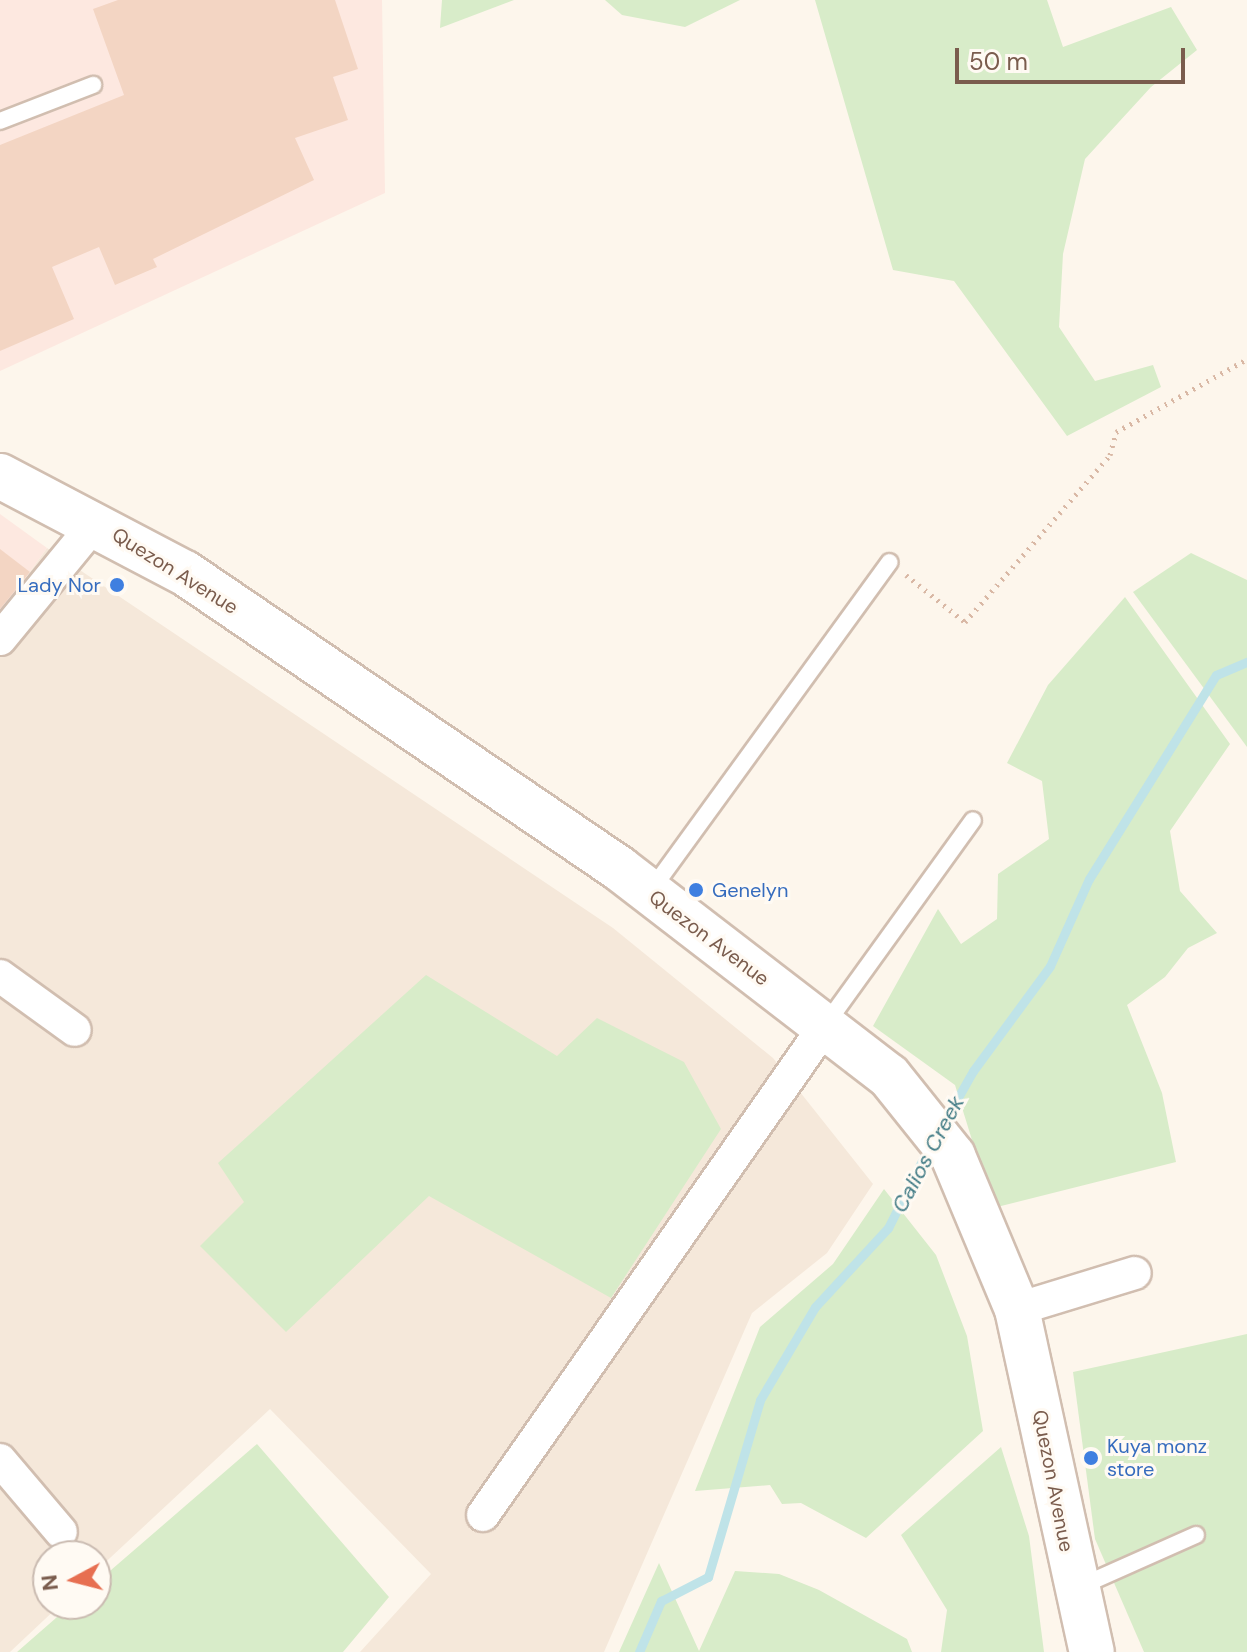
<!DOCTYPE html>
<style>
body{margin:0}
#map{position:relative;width:1247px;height:1652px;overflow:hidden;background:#fdf6ec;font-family:"DM Sans",sans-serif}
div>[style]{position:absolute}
.residential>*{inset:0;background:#f5e8da}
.commercial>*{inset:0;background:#fde8e0}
.green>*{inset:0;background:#d8ecc9}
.stream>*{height:9px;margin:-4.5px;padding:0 4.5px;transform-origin:4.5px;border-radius:4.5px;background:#bfe3e8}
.building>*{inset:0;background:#f3d5c3}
.path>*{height:5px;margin-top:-2.5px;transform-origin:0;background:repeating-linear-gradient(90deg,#d9b8a5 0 2px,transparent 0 8px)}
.roads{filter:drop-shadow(2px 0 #d1beb0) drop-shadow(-2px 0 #d1beb0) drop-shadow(0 2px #d1beb0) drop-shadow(0 -2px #d1beb0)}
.service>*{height:16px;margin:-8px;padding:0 8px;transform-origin:8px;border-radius:8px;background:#fff}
.minor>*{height:32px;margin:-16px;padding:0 16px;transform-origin:16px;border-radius:16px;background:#fff}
.secondary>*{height:44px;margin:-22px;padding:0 22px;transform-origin:22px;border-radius:22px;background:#fff}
.dots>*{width:22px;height:22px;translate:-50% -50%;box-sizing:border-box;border:4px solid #fffaf3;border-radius:50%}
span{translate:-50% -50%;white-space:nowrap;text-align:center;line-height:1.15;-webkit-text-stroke:6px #fffaf3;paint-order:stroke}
.street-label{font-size:20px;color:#7a5c4d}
.shop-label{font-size:20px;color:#366cbe}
.right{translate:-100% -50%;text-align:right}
.left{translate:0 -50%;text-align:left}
.water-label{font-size:22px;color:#437c86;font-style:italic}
.north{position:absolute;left:32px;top:1540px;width:80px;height:80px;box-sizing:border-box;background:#fffaf3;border:2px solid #cabbb1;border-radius:50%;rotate:263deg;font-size:22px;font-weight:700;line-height:32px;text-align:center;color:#7a5c4d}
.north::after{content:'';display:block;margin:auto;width:28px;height:36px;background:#e76f51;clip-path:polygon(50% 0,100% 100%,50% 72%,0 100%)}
.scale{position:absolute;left:955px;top:48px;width:230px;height:36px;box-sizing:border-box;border:4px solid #7a5c4d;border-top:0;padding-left:10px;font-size:24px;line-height:28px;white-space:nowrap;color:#7a5c4d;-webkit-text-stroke:6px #fffaf3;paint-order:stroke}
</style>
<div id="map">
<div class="residential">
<div style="clip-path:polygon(47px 548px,613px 928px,773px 1058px,873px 1184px,827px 1253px,752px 1313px,604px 1652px,360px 1652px,431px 1574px,270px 1409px,96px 1571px,96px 1556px,48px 1556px,48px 1604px,61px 1604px,10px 1652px,0 1652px,0 614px)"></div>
</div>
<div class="commercial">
<div style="clip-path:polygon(0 0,382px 0,385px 193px,0 371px)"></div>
<div style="clip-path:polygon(0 514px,47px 548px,0 614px)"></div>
</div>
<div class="green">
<div style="clip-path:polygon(442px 0,514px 0,440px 28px)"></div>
<div style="clip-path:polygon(605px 0,740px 0,685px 27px,622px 15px)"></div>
<div style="clip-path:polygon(815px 0,1047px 0,1063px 47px,1171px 7px,1197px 50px,1151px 87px,1085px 159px,1063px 254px,1059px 327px,1095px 381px,1153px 365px,1161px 387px,1067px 436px,954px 281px,893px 270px)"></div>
<div style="clip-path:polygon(1191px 553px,1247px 580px,1247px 747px,1133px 592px)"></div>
<div style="clip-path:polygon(1125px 597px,1230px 744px,1170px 831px,1180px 891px,1217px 933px,1188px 948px,1165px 977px,1127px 1005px,1162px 1093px,1176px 1162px,993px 1208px,955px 1085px,873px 1026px,938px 909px,961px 944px,997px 919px,998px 874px,1049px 839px,1042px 781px,1007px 763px,1048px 685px)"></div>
<div style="clip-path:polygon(426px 975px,557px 1056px,597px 1018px,684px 1062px,721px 1129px,611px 1298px,429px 1196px,286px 1332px,200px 1246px,244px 1202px,218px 1163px)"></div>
<div style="clip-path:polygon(884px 1189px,936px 1255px,967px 1336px,983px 1431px,866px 1538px,801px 1503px,782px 1504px,770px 1485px,695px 1491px,760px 1327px,833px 1264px)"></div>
<div style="clip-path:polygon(1247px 1334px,1247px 1652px,1144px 1652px,1095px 1539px,1073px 1372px)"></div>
<div style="clip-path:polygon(257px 1444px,389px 1597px,343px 1652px,17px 1652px,72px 1604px,96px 1604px,96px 1583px)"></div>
<div style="clip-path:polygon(1001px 1447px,1029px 1536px,1044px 1652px,941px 1652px,947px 1610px,901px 1535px)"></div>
<div style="clip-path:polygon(659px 1563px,699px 1651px,735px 1571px,779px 1574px,819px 1590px,907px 1639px,912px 1652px,619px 1652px)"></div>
</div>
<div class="stream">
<div style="left:943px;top:1124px;width:61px;rotate:-60.5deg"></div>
<div style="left:973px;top:1071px;width:130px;rotate:-53.7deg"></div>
<div style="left:1050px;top:966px;width:95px;rotate:-65.9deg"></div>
<div style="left:1089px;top:879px;width:240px;rotate:-58.1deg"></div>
<div style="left:1216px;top:675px;width:34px;rotate:-23deg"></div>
<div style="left:639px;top:1652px;width:56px;rotate:-66.7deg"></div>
<div style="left:661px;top:1601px;width:53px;rotate:-27.1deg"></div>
<div style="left:708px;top:1577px;width:184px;rotate:-73.6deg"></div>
<div style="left:760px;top:1400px;width:108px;rotate:-59.4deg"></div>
<div style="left:815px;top:1307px;width:108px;rotate:-47.3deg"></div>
<div style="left:888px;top:1228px;width:91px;rotate:-63.2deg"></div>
</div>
<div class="building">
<div style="clip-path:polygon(118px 0,335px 0,358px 69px,333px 77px,348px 120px,295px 138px,314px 180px,153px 259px,157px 267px,115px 285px,99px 247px,52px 267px,74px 319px,0 351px,0 145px,124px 95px,93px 9px)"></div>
<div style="clip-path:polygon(0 549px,30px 572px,0 609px)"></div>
</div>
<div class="path">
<div style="left:906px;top:575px;width:75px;rotate:38.5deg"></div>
<div style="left:965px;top:622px;width:221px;rotate:-49deg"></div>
<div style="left:1110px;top:455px;width:24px;rotate:-75deg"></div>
<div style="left:1116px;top:432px;width:150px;rotate:-29.1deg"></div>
</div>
<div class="roads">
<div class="service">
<div style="left:0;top:121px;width:100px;rotate:-21.2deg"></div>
<div style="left:652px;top:889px;width:404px;rotate:-54deg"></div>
<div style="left:826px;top:1024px;width:251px;rotate:-54.2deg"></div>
<div style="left:1079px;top:1587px;width:128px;rotate:-24deg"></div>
</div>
<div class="minor">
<div style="left:0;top:639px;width:151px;rotate:-50.6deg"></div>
<div style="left:0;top:976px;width:92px;rotate:35.8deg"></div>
<div style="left:1017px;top:1309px;width:123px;rotate:-17deg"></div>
<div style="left:0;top:1460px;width:94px;rotate:49.7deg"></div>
<div style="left:483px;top:1515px;width:597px;rotate:-55.03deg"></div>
</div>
<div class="secondary">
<div style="left:0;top:476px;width:209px;rotate:27.7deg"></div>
<div style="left:185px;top:573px;width:526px;rotate:34.23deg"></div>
<div style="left:620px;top:869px;width:339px;rotate:37.6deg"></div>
<div style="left:889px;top:1076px;width:102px;rotate:51.3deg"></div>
<div style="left:953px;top:1156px;width:166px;rotate:67.3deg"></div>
<div style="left:1017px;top:1309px;width:351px;rotate:77.7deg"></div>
</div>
</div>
<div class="dots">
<div style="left:117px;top:585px;background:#3f7fe0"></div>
<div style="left:696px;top:890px;background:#3f7fe0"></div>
<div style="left:1091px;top:1458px;background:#3f7fe0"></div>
</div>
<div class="street-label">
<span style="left:175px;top:571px;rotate:32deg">Quezon Avenue</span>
<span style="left:709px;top:938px;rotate:37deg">Quezon Avenue</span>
<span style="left:1053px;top:1481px;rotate:79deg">Quezon Avenue</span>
</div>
<div class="shop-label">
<span class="right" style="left:101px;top:585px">Lady Nor</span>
<span class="left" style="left:712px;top:890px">Genelyn</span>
<span class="left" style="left:1107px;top:1458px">Kuya monz<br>store</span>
</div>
<div class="water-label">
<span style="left:928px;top:1154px;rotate:-62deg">Calios Creek</span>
</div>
<div class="north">N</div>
<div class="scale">50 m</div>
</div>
